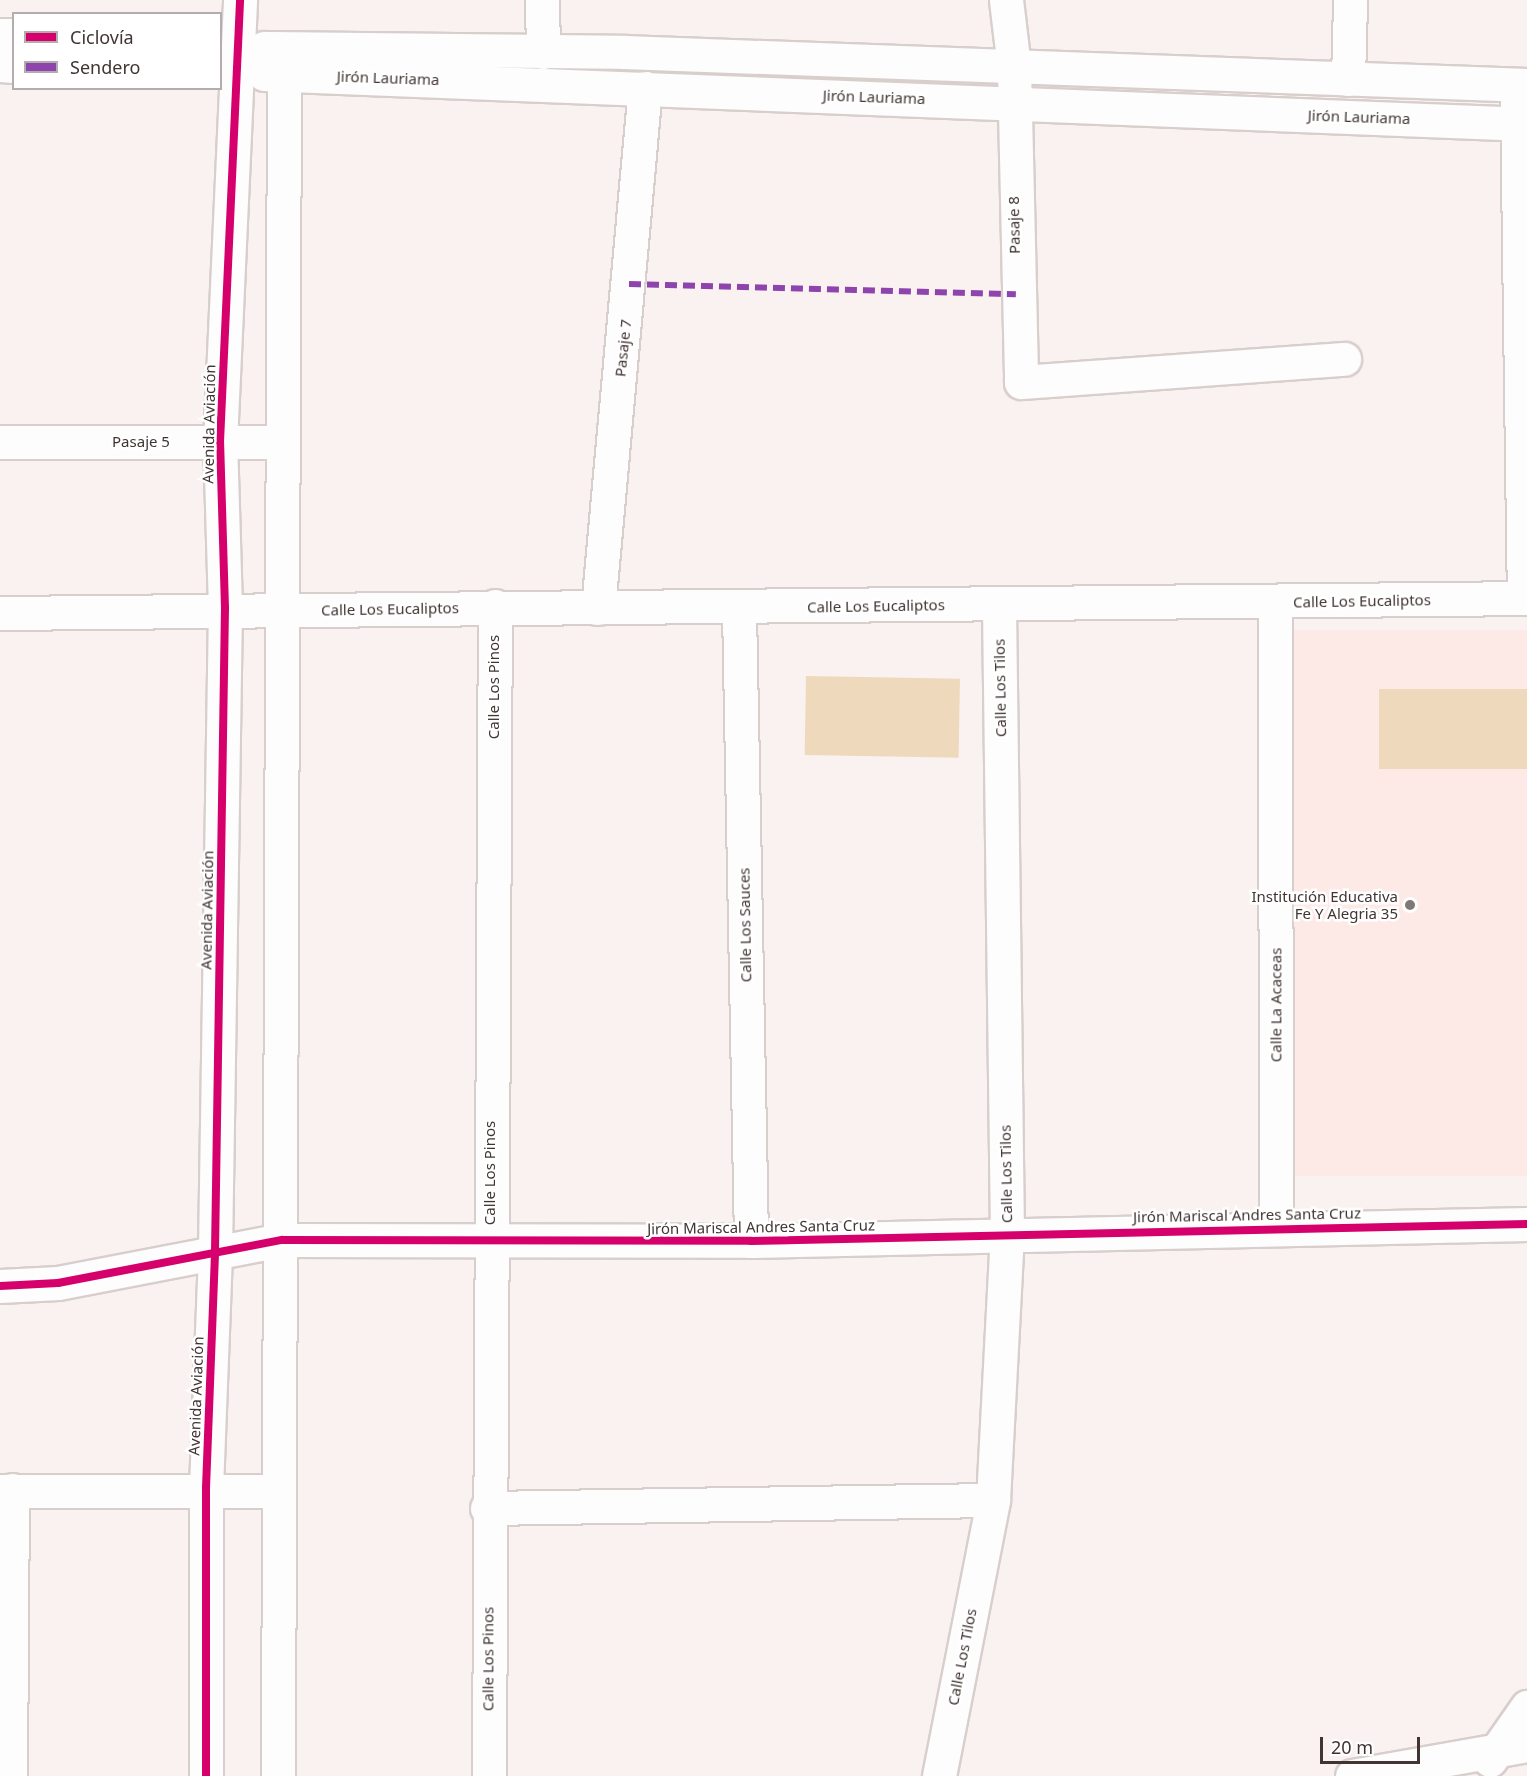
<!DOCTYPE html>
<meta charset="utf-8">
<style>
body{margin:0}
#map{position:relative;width:1527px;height:1776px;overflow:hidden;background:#faf2f0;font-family:"Noto Sans",sans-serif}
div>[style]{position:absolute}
.built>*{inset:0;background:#fde9e5;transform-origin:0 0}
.green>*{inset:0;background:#efd9bc;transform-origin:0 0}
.roads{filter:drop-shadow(2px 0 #d8cfcd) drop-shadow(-2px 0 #d8cfcd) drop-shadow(0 2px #d8cfcd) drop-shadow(0 -2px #d8cfcd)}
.minor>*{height:33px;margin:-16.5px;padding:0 16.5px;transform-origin:16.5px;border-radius:16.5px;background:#fefdfd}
.quiet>*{height:6px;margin-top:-3px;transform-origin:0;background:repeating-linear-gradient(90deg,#8e44ad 0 12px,transparent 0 18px)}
.cycleway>*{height:8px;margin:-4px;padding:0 4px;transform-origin:4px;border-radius:4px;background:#d6006c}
.dots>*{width:16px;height:16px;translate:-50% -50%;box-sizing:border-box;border:3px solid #fff;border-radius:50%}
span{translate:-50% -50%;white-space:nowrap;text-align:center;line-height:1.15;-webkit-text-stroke:5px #fff;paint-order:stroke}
.street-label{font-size:15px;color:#403533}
.poi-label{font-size:15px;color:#403533}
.right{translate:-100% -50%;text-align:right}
.legend{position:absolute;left:12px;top:12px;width:210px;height:78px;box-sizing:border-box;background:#fff;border:2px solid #b3aead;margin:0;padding:8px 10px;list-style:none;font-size:18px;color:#403533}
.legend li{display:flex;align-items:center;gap:12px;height:30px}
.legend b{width:30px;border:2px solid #b3aead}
.scale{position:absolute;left:1320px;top:1737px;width:100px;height:27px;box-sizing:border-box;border:3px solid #403533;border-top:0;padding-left:8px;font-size:18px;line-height:21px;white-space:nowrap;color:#403533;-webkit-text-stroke:4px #fff;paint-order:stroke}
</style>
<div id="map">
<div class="built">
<div style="left:1527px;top:630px;width:546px;height:237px;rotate:90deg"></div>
</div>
<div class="green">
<div style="left:806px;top:676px;width:154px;height:79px;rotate:1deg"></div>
<div style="left:1527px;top:689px;width:80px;height:148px;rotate:90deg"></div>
</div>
<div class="roads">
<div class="minor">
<div style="left:542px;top:0;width:52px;rotate:88.9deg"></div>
<div style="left:1006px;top:0;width:67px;rotate:83.2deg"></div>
<div style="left:1014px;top:67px;width:315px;rotate:88.7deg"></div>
<div style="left:1021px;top:382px;width:324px;rotate:-4.1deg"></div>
<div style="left:0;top:35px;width:14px"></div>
<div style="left:264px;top:48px;width:360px;rotate:0.6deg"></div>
<div style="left:624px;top:52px;width:904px;rotate:2.09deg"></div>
<div style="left:0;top:65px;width:14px;rotate:4deg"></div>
<div style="left:264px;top:74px;width:1264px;rotate:2.27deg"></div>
<div style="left:1348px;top:79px;width:79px;rotate:-88.5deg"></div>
<div style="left:1517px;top:102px;width:496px;rotate:89.2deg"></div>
<div style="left:0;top:442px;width:282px"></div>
<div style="left:1275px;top:603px;width:623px;rotate:89.91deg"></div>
<div style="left:598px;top:608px;width:522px;rotate:-84.84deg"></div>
<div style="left:739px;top:609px;width:632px;rotate:88.91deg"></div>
<div style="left:0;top:613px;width:1527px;rotate:-0.56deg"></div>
<div style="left:0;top:1286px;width:58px;rotate:-3deg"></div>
<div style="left:58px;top:1283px;width:228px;rotate:-10.9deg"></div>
<div style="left:282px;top:1240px;width:469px;rotate:0.1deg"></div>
<div style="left:751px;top:1241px;width:776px;rotate:-1.25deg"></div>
<div style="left:0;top:1491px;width:278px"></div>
<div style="left:487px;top:1508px;width:506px;rotate:-0.91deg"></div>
<div style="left:1490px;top:1760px;width:65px;rotate:-55.1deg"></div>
<div style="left:10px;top:1776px;width:286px;rotate:-89.6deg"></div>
<div style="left:206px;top:1776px;width:288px;rotate:-90deg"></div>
<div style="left:206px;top:1488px;width:237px;rotate:-87.8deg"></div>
<div style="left:215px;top:1251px;width:643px;rotate:-89.11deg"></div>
<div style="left:225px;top:608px;width:166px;rotate:-91.7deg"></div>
<div style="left:220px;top:442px;width:442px;rotate:-87.4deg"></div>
<div style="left:278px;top:1776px;width:1725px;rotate:-89.8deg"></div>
<div style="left:489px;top:1776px;width:1170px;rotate:-89.71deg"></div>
<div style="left:939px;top:1776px;width:281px;rotate:-78.9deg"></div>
<div style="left:993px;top:1500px;width:265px;rotate:-87deg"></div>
<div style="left:1007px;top:1235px;width:632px;rotate:-90.73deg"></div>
<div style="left:1352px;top:1776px;width:178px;rotate:-10deg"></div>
</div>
</div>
<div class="quiet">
<div style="left:629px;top:284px;width:387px;rotate:1.5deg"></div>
</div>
<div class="cycleway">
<div style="left:0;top:1286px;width:58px;rotate:-3deg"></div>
<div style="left:58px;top:1283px;width:228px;rotate:-10.9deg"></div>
<div style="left:282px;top:1240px;width:469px;rotate:0.1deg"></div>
<div style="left:751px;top:1241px;width:776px;rotate:-1.25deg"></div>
<div style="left:206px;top:1776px;width:288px;rotate:-90deg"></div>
<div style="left:206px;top:1488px;width:237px;rotate:-87.8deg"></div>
<div style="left:215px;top:1251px;width:643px;rotate:-89.11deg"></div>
<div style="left:225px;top:608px;width:166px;rotate:-91.7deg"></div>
<div style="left:220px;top:442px;width:442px;rotate:-87.4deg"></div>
</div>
<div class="dots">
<div style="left:1410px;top:905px;background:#817775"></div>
</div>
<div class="street-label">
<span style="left:388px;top:78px;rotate:2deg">Jirón Lauriama</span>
<span style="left:874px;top:97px;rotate:2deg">Jirón Lauriama</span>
<span style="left:1359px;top:117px;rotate:2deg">Jirón Lauriama</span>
<span style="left:1014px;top:225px;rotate:-91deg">Pasaje 8</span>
<span style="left:623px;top:348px;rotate:-84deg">Pasaje 7</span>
<span style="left:209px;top:424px;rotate:-89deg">Avenida Aviación</span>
<span style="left:141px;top:442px">Pasaje 5</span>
<span style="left:1362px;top:601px;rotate:-1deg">Calle Los Eucaliptos</span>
<span style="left:876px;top:606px;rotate:-1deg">Calle Los Eucaliptos</span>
<span style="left:390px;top:609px;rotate:-1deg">Calle Los Eucaliptos</span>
<span style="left:494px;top:687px;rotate:-90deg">Calle Los Pinos</span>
<span style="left:1000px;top:688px;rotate:-91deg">Calle Los Tilos</span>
<span style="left:207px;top:910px;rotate:-89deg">Avenida Aviación</span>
<span style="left:745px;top:925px;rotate:-91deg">Calle Los Sauces</span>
<span style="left:1276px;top:1005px;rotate:-90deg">Calle La Acaceas</span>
<span style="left:490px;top:1173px;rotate:-90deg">Calle Los Pinos</span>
<span style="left:1006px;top:1174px;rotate:-91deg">Calle Los Tilos</span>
<span style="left:1247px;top:1215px;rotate:-1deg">Jirón Mariscal Andres Santa Cruz</span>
<span style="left:761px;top:1227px;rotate:-1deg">Jirón Mariscal Andres Santa Cruz</span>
<span style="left:196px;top:1396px;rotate:-88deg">Avenida Aviación</span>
<span style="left:962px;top:1657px;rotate:-79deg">Calle Los Tilos</span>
<span style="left:488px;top:1659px;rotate:-90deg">Calle Los Pinos</span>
</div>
<div class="poi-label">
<span class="right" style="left:1398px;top:905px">Institución Educativa<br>Fe Y Alegria 35</span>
</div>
<ul class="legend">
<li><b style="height:8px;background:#d6006c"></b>Ciclovía</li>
<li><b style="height:8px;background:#8e44ad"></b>Sendero</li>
</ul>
<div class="scale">20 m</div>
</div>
